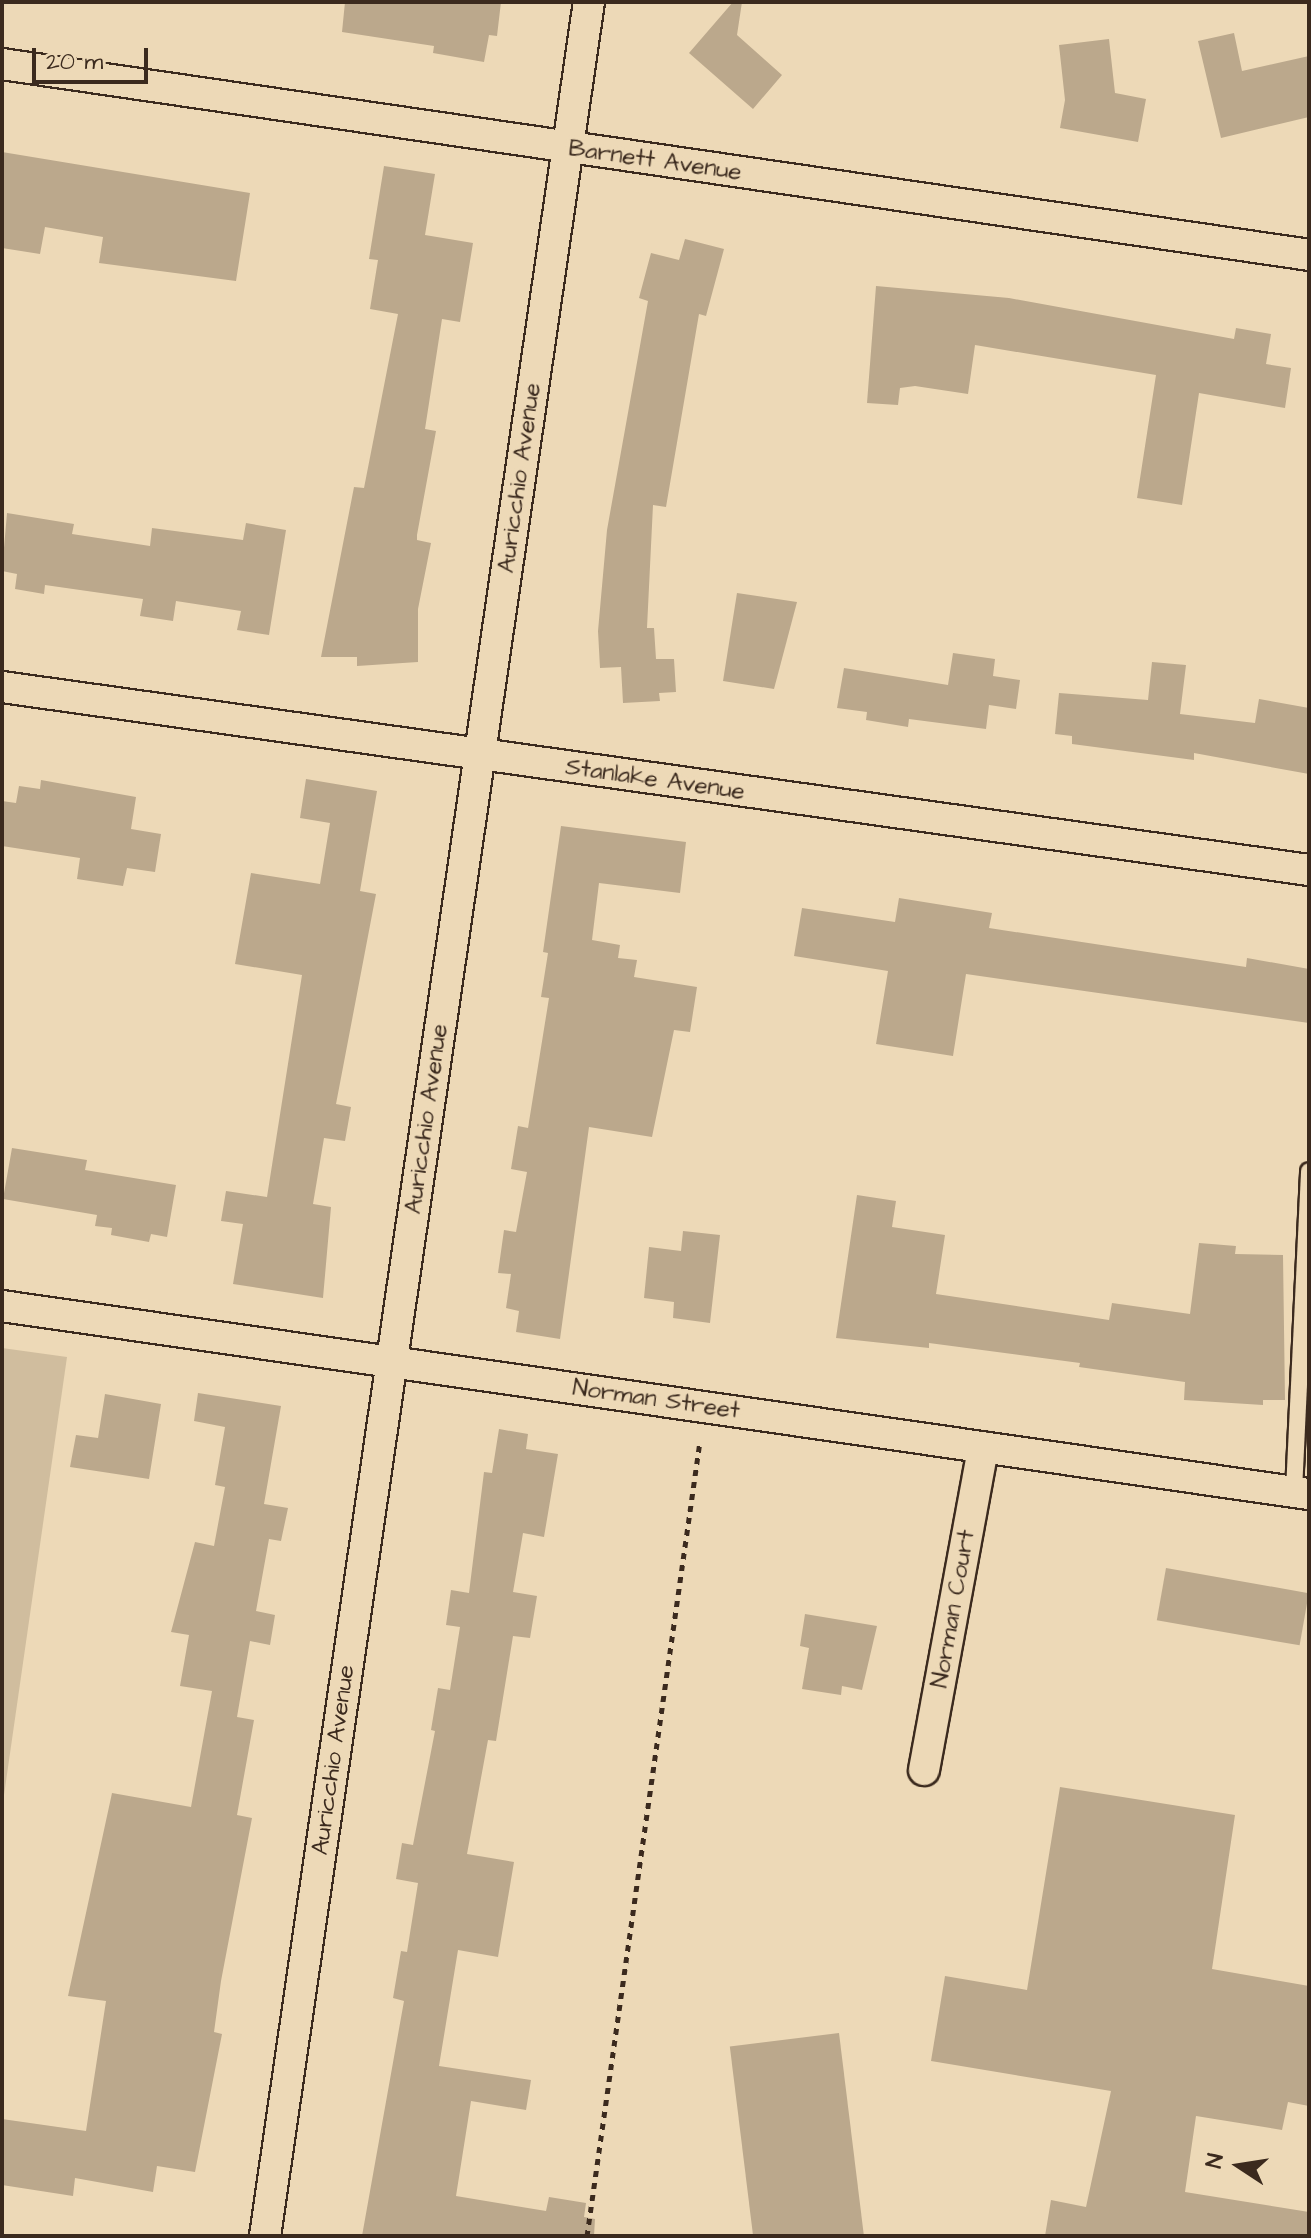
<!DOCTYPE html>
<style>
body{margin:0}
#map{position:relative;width:1311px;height:2238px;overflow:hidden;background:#edd9b7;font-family:"Architects Daughter",sans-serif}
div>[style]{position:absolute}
.green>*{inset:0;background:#d0bd9e}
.building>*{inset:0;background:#bba88c;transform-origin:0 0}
.path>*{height:5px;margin-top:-2.5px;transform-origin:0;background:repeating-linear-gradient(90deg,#3b2a1e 0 6px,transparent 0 12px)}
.roads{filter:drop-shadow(2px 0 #3b2a1e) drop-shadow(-2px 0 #3b2a1e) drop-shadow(0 2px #3b2a1e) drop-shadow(0 -2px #3b2a1e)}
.lane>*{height:16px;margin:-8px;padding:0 8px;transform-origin:8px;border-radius:8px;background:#edd9b7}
.street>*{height:30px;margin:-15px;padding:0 15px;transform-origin:15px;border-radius:15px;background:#edd9b7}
span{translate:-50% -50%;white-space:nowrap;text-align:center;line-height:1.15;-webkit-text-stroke:7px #edd9b7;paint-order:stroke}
.street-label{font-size:24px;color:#3b2a1e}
.frame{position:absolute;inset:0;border:4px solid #3b2a1e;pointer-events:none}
.north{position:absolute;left:1199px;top:2126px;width:80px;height:80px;-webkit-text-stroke:6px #edd9b7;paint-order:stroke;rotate:282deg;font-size:22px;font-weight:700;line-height:32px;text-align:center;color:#3b2a1e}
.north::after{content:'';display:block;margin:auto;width:28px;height:36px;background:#3b2a1e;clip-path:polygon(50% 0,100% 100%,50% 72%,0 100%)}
.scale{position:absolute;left:32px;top:48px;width:116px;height:36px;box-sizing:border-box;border:4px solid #3b2a1e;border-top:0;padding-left:10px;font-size:24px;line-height:28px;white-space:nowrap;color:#3b2a1e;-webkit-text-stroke:6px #edd9b7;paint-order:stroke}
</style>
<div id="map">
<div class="green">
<div style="clip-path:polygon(2px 1348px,67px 1357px,2px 1809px)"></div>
</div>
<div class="building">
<div style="clip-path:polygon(345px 2px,501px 2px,497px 36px,489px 35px,484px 62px,433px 53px,434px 46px,342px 32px)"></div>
<div style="clip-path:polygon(733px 2px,742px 2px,737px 35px,782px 75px,753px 109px,689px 53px)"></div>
<div style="clip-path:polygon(1234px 33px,1242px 71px,1309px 56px,1309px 117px,1221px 138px,1198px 41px)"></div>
<div style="clip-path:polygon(1109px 39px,1115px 93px,1146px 99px,1138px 142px,1060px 128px,1065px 100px,1059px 45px)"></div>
<div style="clip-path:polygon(2px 152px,250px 193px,236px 281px,99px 263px,103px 237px,45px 227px,40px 254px,2px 248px)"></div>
<div style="clip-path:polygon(384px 166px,435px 174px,425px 235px,473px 243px,460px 322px,442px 319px,425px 429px,436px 431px,417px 535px,417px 540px,431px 543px,418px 609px,418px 662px,357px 666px,357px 657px,321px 657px,354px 487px,364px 488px,398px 314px,370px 309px,378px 260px,369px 259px)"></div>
<div style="clip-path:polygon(685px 239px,724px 249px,706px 316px,699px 314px,666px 507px,653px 505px,647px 628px,654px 628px,656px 659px,674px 659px,676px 692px,659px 693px,660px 701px,623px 703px,621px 667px,600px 668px,598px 631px,607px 530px,648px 301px,639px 298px,651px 253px,679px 260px)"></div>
<div style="clip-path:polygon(876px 286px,1009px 298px,1234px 339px,1236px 328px,1271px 334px,1266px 364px,1291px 368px,1285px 408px,1199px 393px,1182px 505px,1137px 498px,1156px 375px,975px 345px,968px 394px,915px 386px,900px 388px,898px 405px,867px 403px)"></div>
<div style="clip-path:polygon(7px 513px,74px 524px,72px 534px,150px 546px,152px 528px,243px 540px,246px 523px,286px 530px,269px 635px,237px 630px,241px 611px,176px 601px,173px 621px,140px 616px,143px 599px,45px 585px,44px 594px,15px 589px,17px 574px,2px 571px)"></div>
<div style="clip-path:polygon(737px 593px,797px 602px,774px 689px,723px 681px)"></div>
<div style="clip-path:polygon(953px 653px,995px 659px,993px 676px,1020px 680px,1016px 709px,989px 705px,986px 729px,909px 719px,908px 727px,866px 720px,867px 712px,837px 708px,844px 668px,948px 685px)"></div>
<div style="clip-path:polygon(1152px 662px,1186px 665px,1180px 714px,1255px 723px,1259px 699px,1309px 708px,1309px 774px,1194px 753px,1194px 760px,1072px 744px,1072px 736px,1055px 734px,1059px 693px,1148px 700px)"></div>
<div style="clip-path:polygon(306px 779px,377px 791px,360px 891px,376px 894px,336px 1104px,351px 1107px,345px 1141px,324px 1138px,313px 1204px,331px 1207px,323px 1298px,233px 1284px,243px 1224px,221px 1221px,226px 1191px,267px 1197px,302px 975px,235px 964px,251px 873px,320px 884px,330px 823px,300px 818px)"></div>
<div style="clip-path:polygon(41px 780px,136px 797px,131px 829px,161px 834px,155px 872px,127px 868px,123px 886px,77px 879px,80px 858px,2px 846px,2px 801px,16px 803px,19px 786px,40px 789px)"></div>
<div style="clip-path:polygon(561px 826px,686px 842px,680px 893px,599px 883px,592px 940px,620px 945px,618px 958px,637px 960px,634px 977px,697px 987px,690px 1032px,674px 1030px,652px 1137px,589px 1127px,560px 1339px,516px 1332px,519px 1311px,506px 1308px,511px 1274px,498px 1273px,504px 1230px,516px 1232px,527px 1172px,511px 1169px,518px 1126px,528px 1128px,549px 998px,541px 997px,548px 953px,543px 952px)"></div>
<div style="clip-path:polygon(899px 898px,992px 913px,989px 928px,1246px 967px,1247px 958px,1309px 969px,1309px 1023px,966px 974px,953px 1056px,876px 1044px,888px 971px,794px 956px,802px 908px,895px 922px)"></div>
<div style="clip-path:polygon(12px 1148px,87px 1160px,85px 1170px,176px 1185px,167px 1237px,151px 1234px,149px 1242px,111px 1235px,112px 1228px,95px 1226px,97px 1215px,3px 1199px)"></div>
<div style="clip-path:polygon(857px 1195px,896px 1201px,892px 1227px,945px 1235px,936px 1294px,1109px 1320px,1112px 1303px,1190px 1314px,1199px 1243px,1236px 1246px,1235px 1254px,1283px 1255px,1285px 1400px,1263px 1400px,1263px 1405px,1184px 1400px,1185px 1382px,1079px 1367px,1080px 1363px,929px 1343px,929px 1348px,836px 1338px)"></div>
<div style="clip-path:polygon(683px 1231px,720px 1235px,710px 1323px,673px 1318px,674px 1302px,644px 1298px,649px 1247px,681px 1251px)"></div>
<div style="clip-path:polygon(198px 1393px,281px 1406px,264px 1504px,288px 1508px,281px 1541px,269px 1539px,256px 1611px,275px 1615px,270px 1645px,250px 1641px,237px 1717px,254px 1720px,237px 1815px,252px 1818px,221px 1981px,214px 2032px,222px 2034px,195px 2172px,157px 2166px,153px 2192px,75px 2178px,73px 2196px,2px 2185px,2px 2119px,86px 2131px,106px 2001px,68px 1996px,112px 1793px,191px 1807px,212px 1691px,180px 1686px,189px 1635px,171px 1632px,195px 1542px,214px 1546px,225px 1487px,215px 1485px,225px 1427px,194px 1421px)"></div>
<div style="clip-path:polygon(105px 1394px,161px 1404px,149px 1479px,70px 1467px,76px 1435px,98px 1438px)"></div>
<div style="clip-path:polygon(499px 1429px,528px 1434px,526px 1449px,558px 1454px,544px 1537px,523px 1533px,513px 1592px,537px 1596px,530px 1638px,513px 1636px,496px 1741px,488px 1740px,467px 1854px,514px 1862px,498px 1957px,458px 1950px,439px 2066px,531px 2080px,526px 2110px,471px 2101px,456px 2196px,546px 2211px,549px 2197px,586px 2203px,584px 2217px,595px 2219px,594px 2236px,362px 2236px,404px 2001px,393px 1998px,401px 1951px,407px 1952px,418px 1883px,396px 1879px,402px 1843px,413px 1845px,435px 1731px,431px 1730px,438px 1688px,450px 1690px,460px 1627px,446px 1625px,451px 1590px,469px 1593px,484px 1472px,492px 1473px)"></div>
<div style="left:1166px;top:1568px;width:145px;height:53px;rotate:10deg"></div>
<div style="clip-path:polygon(805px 1614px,877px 1626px,862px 1690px,842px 1686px,841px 1695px,802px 1689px,809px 1648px,800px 1646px)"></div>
<div style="clip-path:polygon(1060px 1787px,1235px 1815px,1212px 1969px,1309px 1986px,1309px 2106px,1288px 2102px,1282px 2130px,1196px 2116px,1185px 2192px,1309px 2212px,1309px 2236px,1045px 2236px,1051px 2200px,1086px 2207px,1111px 2091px,931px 2061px,945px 1976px,1027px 1990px)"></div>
<div style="left:839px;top:2033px;width:204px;height:110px;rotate:83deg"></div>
</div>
<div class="path">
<div style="left:587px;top:2236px;width:803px;rotate:-81.91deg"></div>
</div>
<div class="roads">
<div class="lane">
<div style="left:1294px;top:1491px;width:320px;rotate:-87.3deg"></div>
</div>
<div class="street">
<div style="left:2px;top:64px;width:1321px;rotate:8.31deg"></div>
<div style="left:2px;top:687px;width:1320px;rotate:7.97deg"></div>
<div style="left:2px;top:1306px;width:1320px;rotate:8.19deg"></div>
<div style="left:924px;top:1770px;width:328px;rotate:-79.6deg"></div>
<div style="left:265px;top:2236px;width:2257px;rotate:-81.75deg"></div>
</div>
</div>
<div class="street-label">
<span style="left:655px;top:161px;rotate:8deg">Barnett Avenue</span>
<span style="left:520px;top:478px;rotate:-82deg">Auricchio Avenue</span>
<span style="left:655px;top:780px;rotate:8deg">Stanlake Avenue</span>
<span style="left:427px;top:1119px;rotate:-82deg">Auricchio Avenue</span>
<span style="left:656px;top:1400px;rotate:8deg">Norman Street</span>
<span style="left:954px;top:1609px;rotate:-80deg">Norman Court</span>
<span style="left:334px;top:1760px;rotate:-82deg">Auricchio Avenue</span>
</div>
<div class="frame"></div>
<div class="north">N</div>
<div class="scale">20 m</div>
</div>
